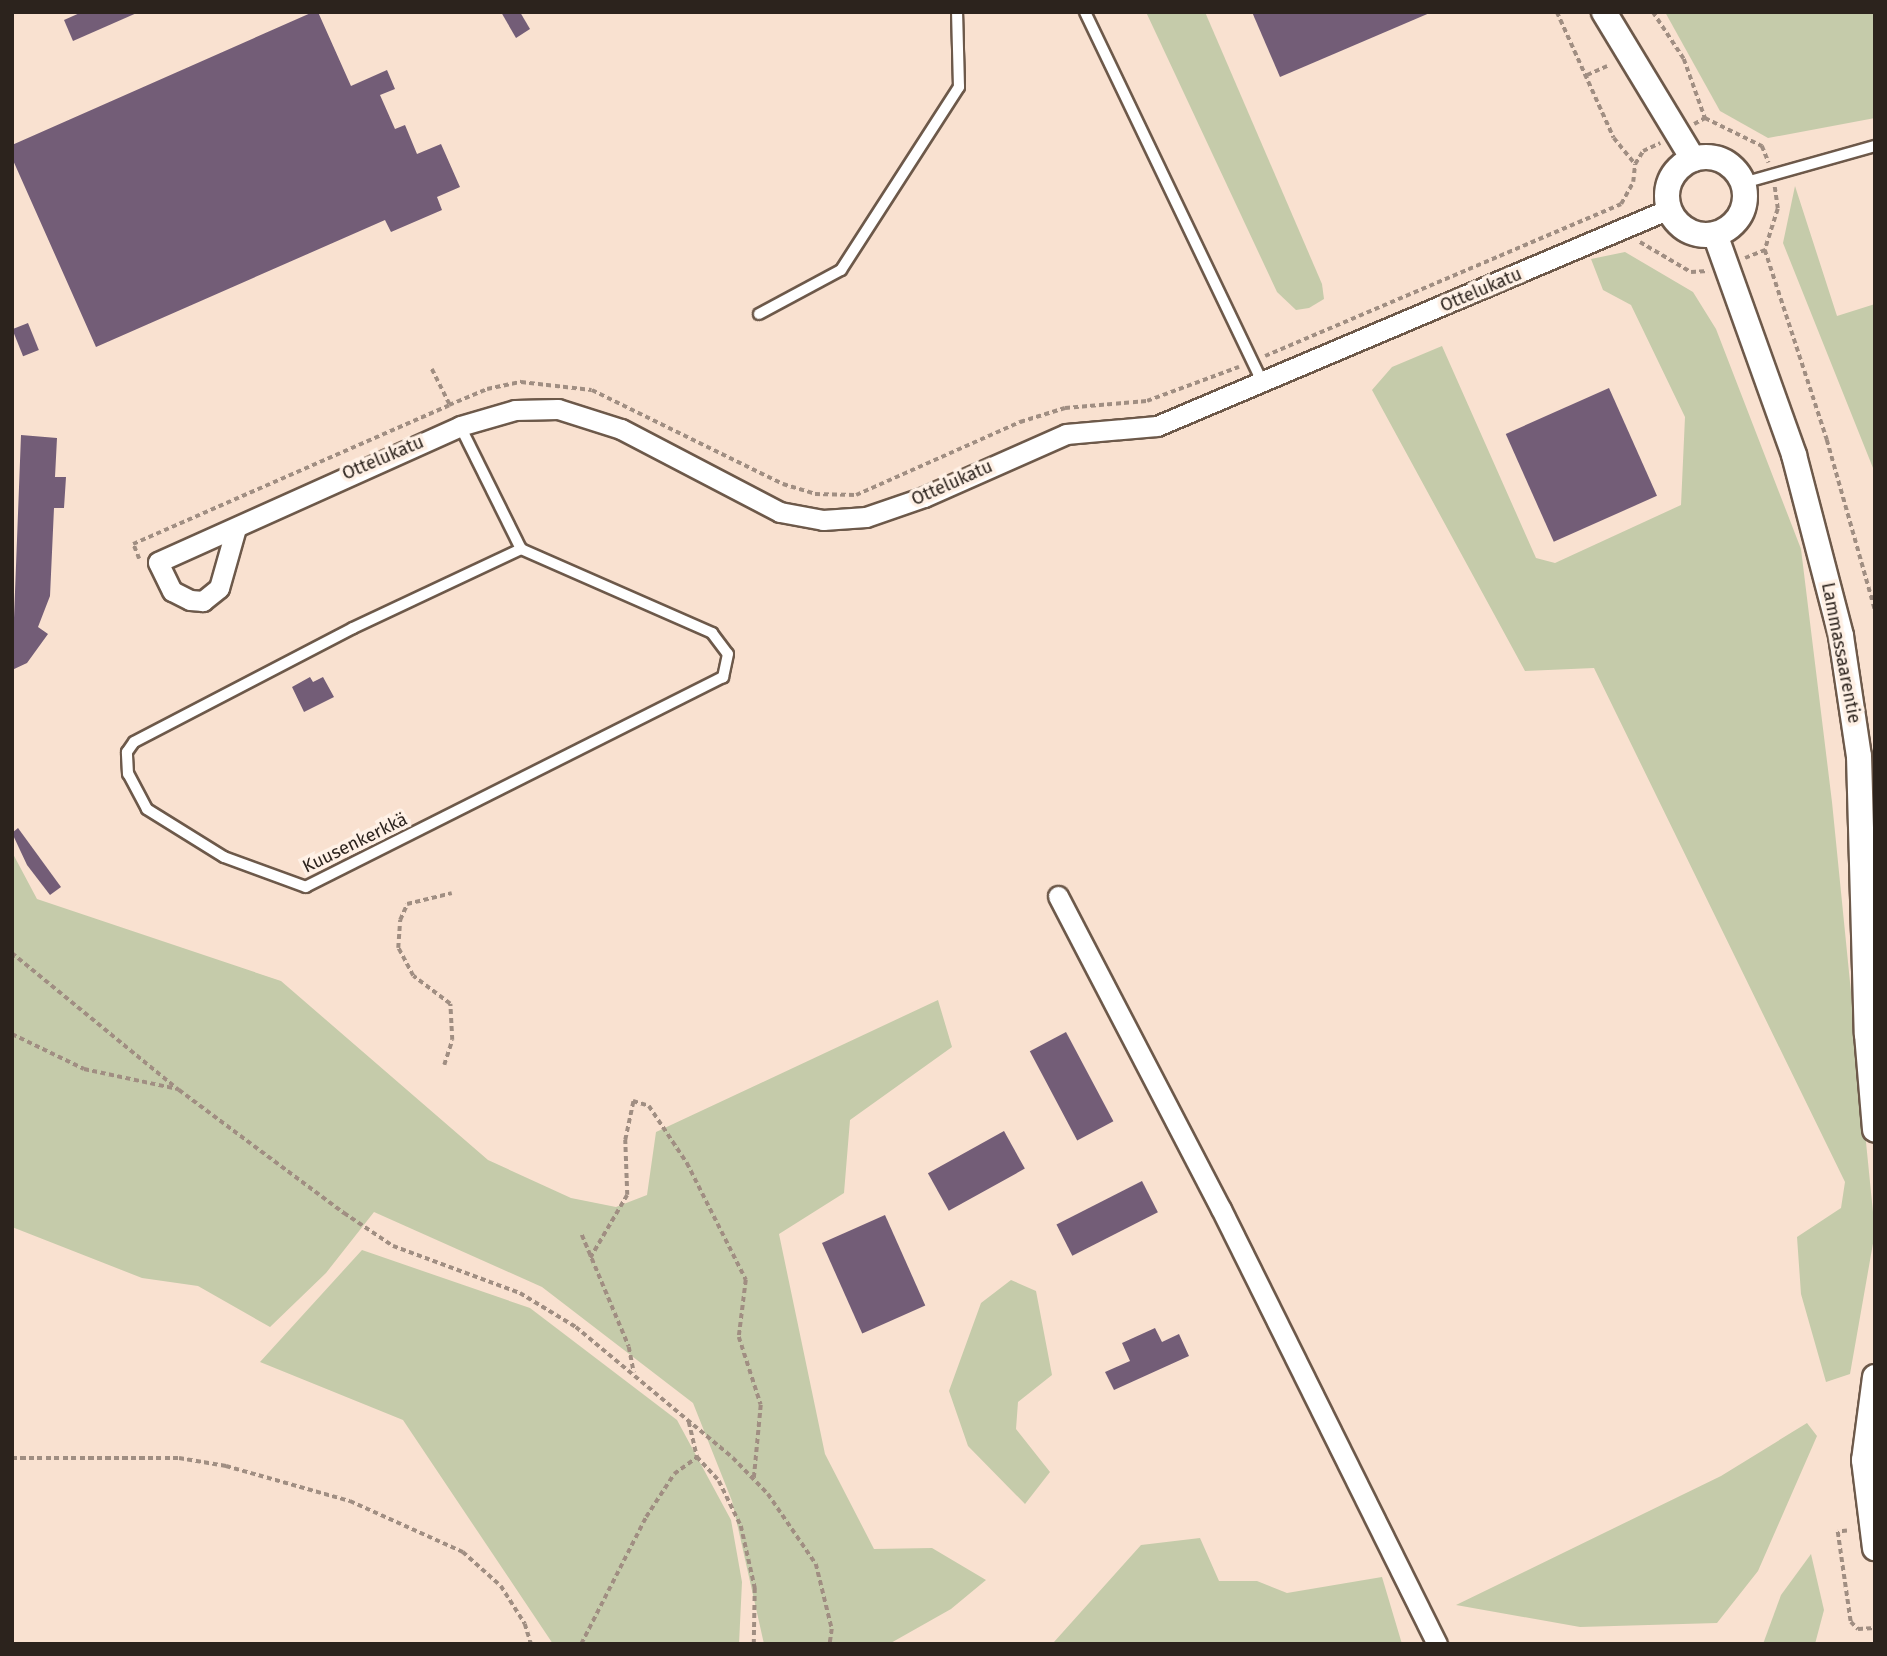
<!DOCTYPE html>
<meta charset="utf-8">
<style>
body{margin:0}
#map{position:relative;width:1887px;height:1656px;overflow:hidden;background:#f9e1d0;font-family:"Fira Sans",sans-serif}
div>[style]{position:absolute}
.green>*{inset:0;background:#c5cbaa}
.building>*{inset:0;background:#735d77;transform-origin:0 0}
.path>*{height:3.5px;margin-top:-1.75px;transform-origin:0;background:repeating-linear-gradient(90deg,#a08e82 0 5px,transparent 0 8.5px)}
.roads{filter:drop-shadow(2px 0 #6d594a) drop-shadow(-2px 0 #6d594a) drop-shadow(0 2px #6d594a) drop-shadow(0 -2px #6d594a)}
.service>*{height:10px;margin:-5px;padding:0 5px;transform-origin:5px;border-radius:5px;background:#fff}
.minor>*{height:19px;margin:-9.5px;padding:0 9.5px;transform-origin:9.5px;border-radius:9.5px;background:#fff}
.tertiary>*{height:24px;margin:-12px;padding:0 12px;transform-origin:12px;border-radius:12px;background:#fff}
.tertiary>.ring{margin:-12px;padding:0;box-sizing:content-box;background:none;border:24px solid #fff;border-radius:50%}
span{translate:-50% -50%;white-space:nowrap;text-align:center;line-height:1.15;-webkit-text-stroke:7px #fff1e6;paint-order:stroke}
.street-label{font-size:18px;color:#2c231d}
.frame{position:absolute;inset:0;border:14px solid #2c231d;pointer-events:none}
</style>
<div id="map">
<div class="green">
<div style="clip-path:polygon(1146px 12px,1205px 12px,1322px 284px,1324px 299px,1309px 308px,1296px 310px,1277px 292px)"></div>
<div style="clip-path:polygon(1665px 12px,1875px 12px,1875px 118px,1768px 138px,1720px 111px)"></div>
<div style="clip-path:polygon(1795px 186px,1837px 316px,1875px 304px,1875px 473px,1783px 243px)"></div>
<div style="clip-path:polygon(1625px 252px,1693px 292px,1716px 329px,1801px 549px,1832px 802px,1875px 1232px,1850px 1374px,1826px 1382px,1801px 1294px,1797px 1237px,1841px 1208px,1845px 1182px,1594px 668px,1525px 671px,1372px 390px,1392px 367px,1442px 346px,1536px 558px,1555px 563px,1681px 505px,1685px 417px,1631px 305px,1603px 290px,1591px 259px)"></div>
<div style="clip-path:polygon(12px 852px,37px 899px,281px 981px,488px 1160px,571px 1198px,616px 1207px,647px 1195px,656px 1132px,938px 1000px,952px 1047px,850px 1120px,844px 1193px,779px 1234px,825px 1454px,874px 1549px,932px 1548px,986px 1580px,951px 1609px,889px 1644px,764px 1644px,732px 1501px,693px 1403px,542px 1287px,374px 1212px,326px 1273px,270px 1327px,198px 1286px,142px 1278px,12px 1227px)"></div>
<div style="clip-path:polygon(362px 1250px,530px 1308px,677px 1420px,731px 1520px,742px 1582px,739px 1644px,553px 1644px,403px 1420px,260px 1362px)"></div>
<div style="clip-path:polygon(1011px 1280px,1036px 1291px,1052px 1375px,1018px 1402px,1016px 1429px,1050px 1472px,1025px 1504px,968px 1446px,949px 1391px,981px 1303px)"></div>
<div style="clip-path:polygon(1807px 1423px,1817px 1436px,1758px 1571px,1717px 1623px,1580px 1627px,1456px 1605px,1721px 1476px)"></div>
<div style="clip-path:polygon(1200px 1538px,1219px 1581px,1257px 1581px,1287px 1593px,1382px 1577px,1402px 1644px,1054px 1642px,1141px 1545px)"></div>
<div style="clip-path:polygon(1811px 1554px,1824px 1610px,1815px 1644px,1763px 1644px,1781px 1595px)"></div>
</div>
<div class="building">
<div style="clip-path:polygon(82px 12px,139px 12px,73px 41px,64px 20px)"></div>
<div style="clip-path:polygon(313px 12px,318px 12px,351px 86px,387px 70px,395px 89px,380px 95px,395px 129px,405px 125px,417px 154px,441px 144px,460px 187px,437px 197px,442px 210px,391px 232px,385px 220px,96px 347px,12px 158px,12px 145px)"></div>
<div style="clip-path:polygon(501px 12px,520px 12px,530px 29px,516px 38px)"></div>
<div style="clip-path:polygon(1252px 12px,1432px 12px,1280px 77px)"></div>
<div style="left:28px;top:323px;width:29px;height:17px;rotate:68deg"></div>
<div style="left:1609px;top:388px;width:118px;height:113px;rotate:66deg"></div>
<div style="clip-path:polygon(21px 435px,57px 438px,55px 477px,66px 477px,64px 508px,54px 508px,50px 596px,38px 627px,48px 634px,27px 663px,12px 670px)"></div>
<div style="clip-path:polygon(310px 677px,313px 682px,323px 677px,334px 697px,304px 712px,292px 687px)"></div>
<div style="clip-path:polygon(18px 828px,61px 887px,50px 895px,27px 865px,12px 833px)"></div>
<div style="left:1066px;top:1032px;width:101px;height:41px;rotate:62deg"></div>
<div style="left:1004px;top:1131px;width:43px;height:87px;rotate:61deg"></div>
<div style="left:1142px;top:1181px;width:35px;height:96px;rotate:63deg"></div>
<div style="left:885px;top:1215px;width:99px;height:69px;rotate:66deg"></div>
<div style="clip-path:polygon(1155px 1328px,1162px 1342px,1179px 1334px,1189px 1356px,1114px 1390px,1105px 1372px,1130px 1361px,1122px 1343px)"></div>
</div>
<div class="path">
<div style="left:1557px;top:12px;width:138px;rotate:65.7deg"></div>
<div style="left:1614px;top:138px;width:33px;rotate:51deg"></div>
<div style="left:1653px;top:12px;width:56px;rotate:56.6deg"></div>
<div style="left:1684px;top:59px;width:63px;rotate:70.4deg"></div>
<div style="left:1705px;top:118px;width:64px;rotate:26.2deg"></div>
<div style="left:1762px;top:146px;width:18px;rotate:68deg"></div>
<div style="left:1587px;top:75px;width:22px;rotate:-24deg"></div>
<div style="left:1694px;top:124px;width:13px;rotate:-29deg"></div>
<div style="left:1775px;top:187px;width:22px;rotate:82deg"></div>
<div style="left:1778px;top:209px;width:43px;rotate:107.6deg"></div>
<div style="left:1765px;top:250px;width:200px;rotate:71.9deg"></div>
<div style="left:1827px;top:440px;width:177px;rotate:74.2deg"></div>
<div style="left:1640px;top:242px;width:59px;rotate:30.5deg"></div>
<div style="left:1691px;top:272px;width:17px;rotate:-3deg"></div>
<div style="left:1745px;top:258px;width:22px;rotate:-22deg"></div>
<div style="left:1265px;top:356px;width:387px;rotate:-23.1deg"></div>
<div style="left:1621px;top:204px;width:25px;rotate:-61deg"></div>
<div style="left:1633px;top:182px;width:18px;rotate:-84deg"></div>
<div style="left:1635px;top:164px;width:15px;rotate:-58deg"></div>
<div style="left:1643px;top:151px;width:19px;rotate:-25deg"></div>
<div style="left:432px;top:369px;width:40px;rotate:63.4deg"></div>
<div style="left:139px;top:559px;width:16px;rotate:-112deg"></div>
<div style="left:133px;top:544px;width:345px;rotate:-23.7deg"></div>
<div style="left:449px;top:405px;width:41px;rotate:-22.8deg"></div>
<div style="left:487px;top:389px;width:35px;rotate:-12deg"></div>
<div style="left:521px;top:382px;width:71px;rotate:6.4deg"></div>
<div style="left:592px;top:390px;width:213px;rotate:26.2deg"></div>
<div style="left:783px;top:484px;width:34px;rotate:17deg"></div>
<div style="left:815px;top:494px;width:41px;rotate:1.4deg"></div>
<div style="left:856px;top:495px;width:180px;rotate:-24deg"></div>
<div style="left:1020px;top:422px;width:47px;rotate:-17.3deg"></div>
<div style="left:1065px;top:408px;width:82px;rotate:-4.9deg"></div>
<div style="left:1147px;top:401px;width:98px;rotate:-20.3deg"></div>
<div style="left:12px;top:953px;width:216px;rotate:39.4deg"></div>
<div style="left:179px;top:1090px;width:206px;rotate:36.7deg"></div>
<div style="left:344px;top:1213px;width:59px;rotate:34deg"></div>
<div style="left:393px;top:1246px;width:135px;rotate:20.3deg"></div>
<div style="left:520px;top:1293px;width:66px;rotate:31.3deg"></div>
<div style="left:576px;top:1327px;width:204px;rotate:39.8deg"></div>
<div style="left:733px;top:1458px;width:50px;rotate:45.8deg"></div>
<div style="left:768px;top:1494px;width:85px;rotate:55.6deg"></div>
<div style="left:816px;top:1564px;width:67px;rotate:76.2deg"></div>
<div style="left:832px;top:1629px;width:15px;rotate:98deg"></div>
<div style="left:12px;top:1034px;width:80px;rotate:25.9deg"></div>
<div style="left:84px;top:1069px;width:95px;rotate:12.1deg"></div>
<div style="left:444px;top:1065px;width:26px;rotate:-72deg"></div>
<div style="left:452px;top:1040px;width:36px;rotate:-93deg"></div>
<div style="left:450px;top:1004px;width:46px;rotate:-142.9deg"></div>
<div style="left:413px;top:976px;width:32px;rotate:-118deg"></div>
<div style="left:398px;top:948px;width:28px;rotate:-86deg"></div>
<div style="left:400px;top:920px;width:17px;rotate:-66deg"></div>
<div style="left:407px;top:904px;width:46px;rotate:-13.7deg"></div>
<div style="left:582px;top:1235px;width:121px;rotate:67.2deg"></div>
<div style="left:629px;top:1347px;width:26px;rotate:79deg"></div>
<div style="left:590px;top:1258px;width:73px;rotate:-59.6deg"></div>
<div style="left:627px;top:1195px;width:55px;rotate:-92.1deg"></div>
<div style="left:625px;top:1140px;width:40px;rotate:-78deg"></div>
<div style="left:633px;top:1101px;width:17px;rotate:17deg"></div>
<div style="left:649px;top:1106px;width:69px;rotate:56.3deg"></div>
<div style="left:687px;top:1163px;width:131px;rotate:63.2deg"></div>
<div style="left:746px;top:1280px;width:57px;rotate:97deg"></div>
<div style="left:739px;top:1337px;width:71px;rotate:72.1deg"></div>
<div style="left:761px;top:1405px;width:74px;rotate:95.4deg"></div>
<div style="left:689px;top:1422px;width:36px;rotate:77deg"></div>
<div style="left:697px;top:1457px;width:33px;rotate:47deg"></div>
<div style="left:719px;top:1481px;width:50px;rotate:63.9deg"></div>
<div style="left:741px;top:1526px;width:64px;rotate:77.3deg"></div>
<div style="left:755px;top:1588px;width:56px;rotate:91deg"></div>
<div style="left:12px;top:1458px;width:167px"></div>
<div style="left:179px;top:1458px;width:48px;rotate:9.7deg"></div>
<div style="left:226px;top:1466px;width:129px;rotate:15.8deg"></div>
<div style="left:350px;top:1501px;width:124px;rotate:24.3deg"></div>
<div style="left:463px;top:1552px;width:51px;rotate:41.8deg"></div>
<div style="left:501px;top:1586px;width:45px;rotate:57.7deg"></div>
<div style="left:525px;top:1624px;width:21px;rotate:73deg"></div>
<div style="left:1847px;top:1531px;width:9px;rotate:174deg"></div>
<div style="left:1838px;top:1532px;width:91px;rotate:81.8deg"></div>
<div style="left:1851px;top:1622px;width:10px;rotate:45deg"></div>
<div style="left:1858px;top:1629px;width:17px;rotate:-3deg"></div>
<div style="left:581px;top:1644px;width:143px;rotate:-62.9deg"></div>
<div style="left:646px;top:1517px;width:51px;rotate:-56.9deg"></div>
<div style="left:674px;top:1474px;width:29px;rotate:-36deg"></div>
</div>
<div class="roads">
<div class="service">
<div style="left:1085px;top:12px;width:410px;rotate:64.4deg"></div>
<div style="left:1743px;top:183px;width:137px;rotate:-15.7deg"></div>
<div style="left:759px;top:314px;width:93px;rotate:-28.2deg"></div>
<div style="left:841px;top:270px;width:218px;rotate:-57.2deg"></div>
<div style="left:959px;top:87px;width:75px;rotate:-91.5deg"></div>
<div style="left:460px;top:426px;width:137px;rotate:63.6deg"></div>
<div style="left:521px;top:549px;width:209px;rotate:23.7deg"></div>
<div style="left:712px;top:633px;width:26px;rotate:53deg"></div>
<div style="left:728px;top:654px;width:24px;rotate:102deg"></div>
<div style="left:723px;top:677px;width:467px;rotate:153.3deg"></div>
<div style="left:306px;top:887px;width:87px;rotate:-159.9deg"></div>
<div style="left:224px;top:857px;width:91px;rotate:-148.1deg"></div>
<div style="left:147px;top:809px;width:40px;rotate:-118deg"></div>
<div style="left:128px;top:774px;width:22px;rotate:-93deg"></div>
<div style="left:127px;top:752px;width:12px;rotate:-55deg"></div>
<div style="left:134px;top:742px;width:247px;rotate:-27.5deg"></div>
<div style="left:353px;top:628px;width:186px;rotate:-25.2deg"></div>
</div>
<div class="minor">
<div style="left:236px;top:528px;width:62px;rotate:105.8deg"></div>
<div style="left:219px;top:588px;width:21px;rotate:141deg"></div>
<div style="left:203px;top:601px;width:13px;rotate:-176deg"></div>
<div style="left:190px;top:600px;width:20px;rotate:-153deg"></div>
<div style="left:172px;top:591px;width:32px;rotate:-116deg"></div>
<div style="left:158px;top:562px;width:331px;rotate:-24.2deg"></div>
<div style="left:460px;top:426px;width:57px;rotate:-16.2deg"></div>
<div style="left:515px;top:410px;width:43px;rotate:-1.3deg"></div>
<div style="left:558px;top:409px;width:66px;rotate:17.6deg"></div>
<div style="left:621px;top:429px;width:179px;rotate:27.6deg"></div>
<div style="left:780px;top:512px;width:44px;rotate:10.5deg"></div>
<div style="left:823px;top:520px;width:43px;rotate:-4deg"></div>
<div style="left:866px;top:517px;width:61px;rotate:-19deg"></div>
<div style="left:924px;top:497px;width:155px;rotate:-23.9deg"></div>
<div style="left:1066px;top:434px;width:91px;rotate:-5deg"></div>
<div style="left:1157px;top:426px;width:556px;rotate:-22.97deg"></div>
<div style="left:1058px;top:896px;width:353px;rotate:62.5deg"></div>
<div style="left:1221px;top:1209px;width:486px;rotate:63.6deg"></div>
</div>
<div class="tertiary">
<div style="left:1604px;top:12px;width:172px;rotate:58.8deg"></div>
<div class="ring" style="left:1667px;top:157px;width:54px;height:54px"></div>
<div style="left:1715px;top:234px;width:235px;rotate:70.3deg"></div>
<div style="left:1794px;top:455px;width:187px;rotate:75.4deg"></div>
<div style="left:1841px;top:636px;width:121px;rotate:81.5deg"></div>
<div style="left:1859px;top:756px;width:278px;rotate:88.4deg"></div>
<div style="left:1867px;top:1034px;width:96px;rotate:85.2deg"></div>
<div style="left:1875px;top:1377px;width:84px;rotate:97.5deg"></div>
<div style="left:1864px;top:1460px;width:89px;rotate:82.9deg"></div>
</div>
</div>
<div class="street-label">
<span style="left:1481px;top:290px;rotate:-23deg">Ottelukatu</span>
<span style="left:383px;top:458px;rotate:-23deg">Ottelukatu</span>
<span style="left:952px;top:483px;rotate:-24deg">Ottelukatu</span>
<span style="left:1841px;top:653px;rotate:79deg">Lammassaarentie</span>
<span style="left:355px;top:843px;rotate:-26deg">Kuusenkerkkä</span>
</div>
<div class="frame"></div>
</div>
